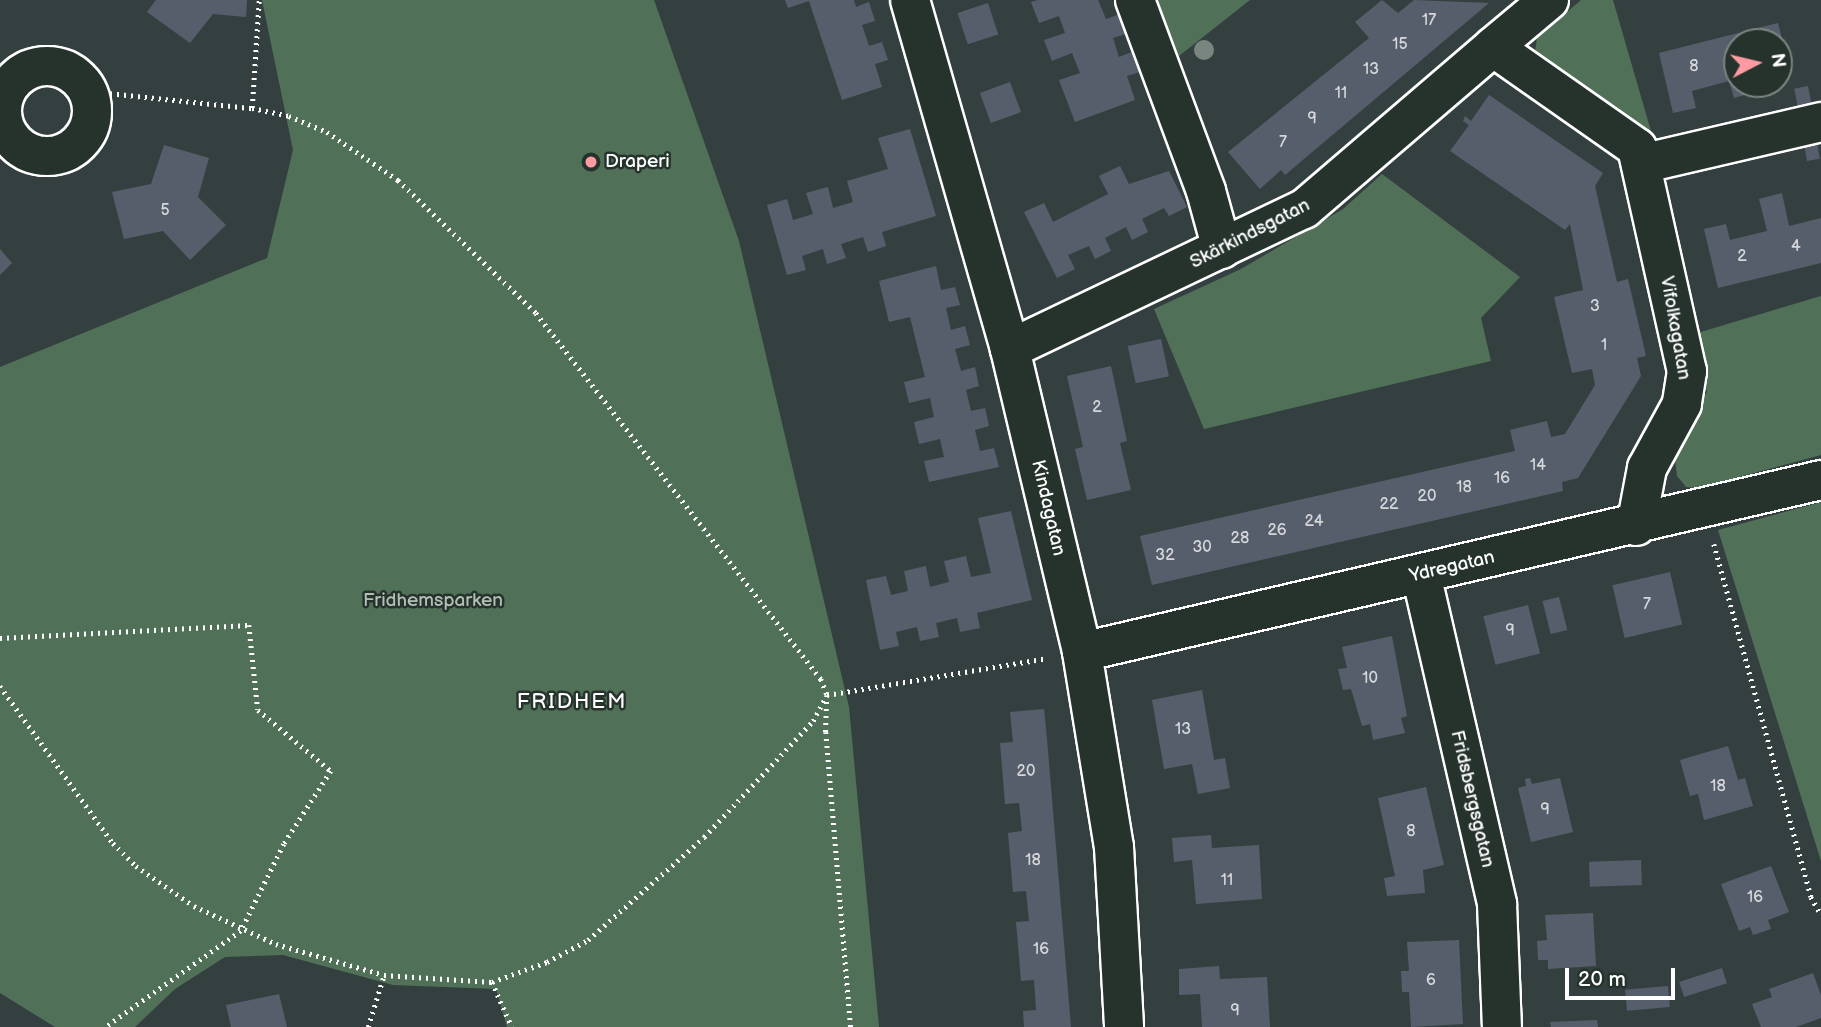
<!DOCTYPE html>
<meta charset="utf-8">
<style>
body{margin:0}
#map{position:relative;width:1821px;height:1027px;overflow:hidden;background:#344040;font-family:"Balsamiq Sans",sans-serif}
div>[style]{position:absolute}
.green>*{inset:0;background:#517058}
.building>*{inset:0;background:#565e6b;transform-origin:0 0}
.path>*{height:4.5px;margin-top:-2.25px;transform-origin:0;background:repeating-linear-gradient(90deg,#fff 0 2px,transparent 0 7px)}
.roads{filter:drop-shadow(2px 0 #fff) drop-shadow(-2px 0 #fff) drop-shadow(0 2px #fff) drop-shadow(0 -2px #fff)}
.street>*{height:38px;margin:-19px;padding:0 19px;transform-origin:19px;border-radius:19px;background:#26332d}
.street>.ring{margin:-19px;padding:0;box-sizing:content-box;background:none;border:38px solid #26332d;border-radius:50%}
.trees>*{width:20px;height:20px;margin:-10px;border-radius:50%;background:#798680}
.dots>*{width:19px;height:19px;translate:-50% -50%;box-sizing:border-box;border:4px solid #26332d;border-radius:50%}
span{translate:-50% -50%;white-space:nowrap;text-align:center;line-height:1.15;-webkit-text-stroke:5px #26332d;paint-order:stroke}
.number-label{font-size:16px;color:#d5d7da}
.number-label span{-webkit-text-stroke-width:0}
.poi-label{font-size:19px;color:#fff}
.left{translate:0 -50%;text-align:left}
.street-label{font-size:19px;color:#fff}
.park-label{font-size:19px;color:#b1bfb4}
.neighbourhood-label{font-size:21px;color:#fff;letter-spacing:2px}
.north{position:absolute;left:1723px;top:28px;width:70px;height:70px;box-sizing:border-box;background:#26332d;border:2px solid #7d8581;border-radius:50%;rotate:83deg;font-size:19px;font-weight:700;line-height:28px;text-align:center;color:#fff}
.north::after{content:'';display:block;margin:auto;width:24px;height:32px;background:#ff9aa2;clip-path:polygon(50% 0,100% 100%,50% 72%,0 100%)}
.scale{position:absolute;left:1565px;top:968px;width:110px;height:32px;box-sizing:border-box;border:4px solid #fff;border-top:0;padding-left:9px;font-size:21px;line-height:24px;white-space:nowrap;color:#fff;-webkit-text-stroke:5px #26332d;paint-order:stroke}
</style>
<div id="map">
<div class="green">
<div style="clip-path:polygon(262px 0,654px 0,739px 241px,849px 707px,879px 1027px,507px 1027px,496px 989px,393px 985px,283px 955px,225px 957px,175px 989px,135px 1027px,55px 1027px,0 993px,0 367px,267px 258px,293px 150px)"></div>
<div style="clip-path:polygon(1157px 0,1250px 0,1179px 56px)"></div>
<div style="clip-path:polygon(1581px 0,1613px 0,1655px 145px,1542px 64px,1535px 52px,1537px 38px)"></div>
<div style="clip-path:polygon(1382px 174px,1520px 277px,1481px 318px,1491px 361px,1204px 429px,1154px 309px,1241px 269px,1343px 209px)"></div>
<div style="clip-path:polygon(1821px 296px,1821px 455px,1698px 488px,1686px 487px,1677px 476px,1674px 451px,1707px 392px,1694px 334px)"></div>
<div style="clip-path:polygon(1821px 502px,1821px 861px,1718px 530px)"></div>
</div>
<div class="building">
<div style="clip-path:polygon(156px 0,247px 0,246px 17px,213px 14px,190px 43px,147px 12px)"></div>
<div style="clip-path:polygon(785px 0,854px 0,856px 7px,869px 2px,875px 21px,862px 25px,869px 46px,882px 42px,888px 60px,875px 64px,882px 87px,842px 100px,809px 1px,788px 8px)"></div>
<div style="clip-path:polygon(1038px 0,1098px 0,1106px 19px,1120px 14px,1126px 34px,1113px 38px,1119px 57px,1132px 52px,1140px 72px,1127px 76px,1135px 100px,1075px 122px,1059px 80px,1080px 73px,1072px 53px,1052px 61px,1044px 40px,1065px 33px,1059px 16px,1039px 23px,1031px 2px)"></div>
<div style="clip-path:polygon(1382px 0,1398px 13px,1414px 0,1489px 3px,1285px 175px,1281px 170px,1260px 189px,1228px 152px,1369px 38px,1355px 22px)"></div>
<div style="left:988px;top:3px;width:33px;height:32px;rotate:72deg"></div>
<div style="clip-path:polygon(1778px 23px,1789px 65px,1779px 68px,1779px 42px,1737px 42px,1737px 84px,1753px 84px,1755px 92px,1734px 98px,1729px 81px,1692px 91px,1696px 108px,1673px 113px,1659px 53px)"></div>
<div style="left:1010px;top:82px;width:32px;height:32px;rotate:70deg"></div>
<div style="left:1808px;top:86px;width:21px;height:14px;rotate:79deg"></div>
<div style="clip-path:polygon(1489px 95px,1603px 173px,1595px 186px,1617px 282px,1628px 279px,1646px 356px,1637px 358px,1641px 376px,1578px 478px,1562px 482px,1563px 491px,1152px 585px,1140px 536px,1515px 451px,1510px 430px,1547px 421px,1551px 437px,1565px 434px,1595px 385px,1592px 369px,1572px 373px,1554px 297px,1583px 290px,1570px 224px,1565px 230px,1450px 151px,1469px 125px,1463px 121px,1465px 116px,1471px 121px)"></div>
<div style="clip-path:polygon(910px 129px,936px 216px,882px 232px,886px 246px,868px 252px,863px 237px,841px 244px,846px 258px,827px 264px,823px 249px,802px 256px,806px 270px,787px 275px,767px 205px,787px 199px,793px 220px,813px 214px,806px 193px,828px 187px,833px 208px,853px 202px,847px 181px,888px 169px,878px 138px)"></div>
<div style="left:1816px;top:137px;width:22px;height:13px;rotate:80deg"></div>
<div style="clip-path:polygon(164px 145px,209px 158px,198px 197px,226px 225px,190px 260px,163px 231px,124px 239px,112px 192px,151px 184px)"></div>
<div style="clip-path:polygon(1120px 166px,1129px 184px,1169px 171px,1187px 207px,1169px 216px,1164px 208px,1142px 219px,1148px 232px,1132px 240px,1126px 227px,1105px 238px,1111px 251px,1095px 259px,1089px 246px,1068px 255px,1075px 269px,1057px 278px,1024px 212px,1044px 203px,1053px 222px,1108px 194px,1099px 176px)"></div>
<div style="clip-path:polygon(1782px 193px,1789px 226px,1821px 218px,1821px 263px,1718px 288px,1704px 229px,1726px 224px,1730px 240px,1767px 231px,1759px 199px)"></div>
<div style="clip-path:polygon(0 249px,12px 263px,0 275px)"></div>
<div style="clip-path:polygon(936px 266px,941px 290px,955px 287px,960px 305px,946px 308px,951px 330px,965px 326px,970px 345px,955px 349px,961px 371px,975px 367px,979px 386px,966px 390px,971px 411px,985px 408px,989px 426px,975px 430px,980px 451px,994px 448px,999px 467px,929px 482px,924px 461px,944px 457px,940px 439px,919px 444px,914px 422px,934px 417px,930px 398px,909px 403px,904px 382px,925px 377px,910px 317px,889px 322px,879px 281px)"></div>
<div style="left:1161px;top:339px;width:38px;height:34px;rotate:78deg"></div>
<div style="clip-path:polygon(1111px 366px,1127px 441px,1120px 443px,1131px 490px,1087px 500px,1075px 449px,1083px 447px,1067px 376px)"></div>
<div style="clip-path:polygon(1011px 511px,1032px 600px,977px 613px,980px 628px,960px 632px,957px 618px,936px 623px,939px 637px,920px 641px,917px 627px,896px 632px,899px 646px,880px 650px,866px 580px,886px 576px,891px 595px,908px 591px,904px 571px,926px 566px,930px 587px,949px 582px,944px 561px,966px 556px,971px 577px,991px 573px,978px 518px)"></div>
<div style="left:1670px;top:572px;width:54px;height:59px;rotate:77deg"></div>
<div style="left:1559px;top:597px;width:34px;height:17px;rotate:76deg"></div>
<div style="left:1528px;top:605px;width:50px;height:46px;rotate:76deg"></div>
<div style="clip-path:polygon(1392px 636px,1407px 716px,1401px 718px,1405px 733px,1373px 740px,1370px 724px,1362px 726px,1351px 689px,1343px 690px,1338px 669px,1347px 668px,1342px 647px)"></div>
<div style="clip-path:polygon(1202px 690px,1214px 760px,1225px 758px,1230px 788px,1198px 794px,1192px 764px,1164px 769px,1152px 700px)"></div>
<div style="clip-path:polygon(1044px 709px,1047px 739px,1071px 1027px,1024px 1027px,1023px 1011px,1036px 1010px,1034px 980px,1021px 981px,1016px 922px,1029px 921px,1026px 891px,1013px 892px,1008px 833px,1022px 831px,1019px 803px,1005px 804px,1000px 743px,1013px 742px,1010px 712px)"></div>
<div style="clip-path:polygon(1728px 746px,1738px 780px,1745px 778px,1753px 806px,1704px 820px,1698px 794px,1690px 796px,1680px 760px)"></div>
<div style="clip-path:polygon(1530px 778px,1532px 784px,1560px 778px,1573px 832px,1531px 842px,1518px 788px,1526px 786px,1525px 779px)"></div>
<div style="clip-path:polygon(1426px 787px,1444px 865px,1423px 870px,1425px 893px,1387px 896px,1384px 878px,1395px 876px,1378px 798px)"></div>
<div style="clip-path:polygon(1211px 835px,1212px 848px,1259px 845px,1262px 899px,1196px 904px,1192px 860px,1174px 862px,1172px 838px)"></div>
<div style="left:1641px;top:860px;width:25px;height:52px;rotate:88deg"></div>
<div style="clip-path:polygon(1771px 866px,1789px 912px,1768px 920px,1771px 929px,1753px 935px,1750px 927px,1739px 931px,1721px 884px)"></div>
<div style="clip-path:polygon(1593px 913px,1596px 966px,1548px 969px,1548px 960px,1538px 960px,1537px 941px,1547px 940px,1545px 915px)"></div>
<div style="clip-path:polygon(1459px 940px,1463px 1024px,1411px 1027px,1409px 992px,1402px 992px,1401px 971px,1409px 971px,1407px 942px)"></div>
<div style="clip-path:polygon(1219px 966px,1220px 979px,1267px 977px,1270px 1027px,1202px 1027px,1200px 994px,1179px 995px,1179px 969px)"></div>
<div style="left:1722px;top:968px;width:16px;height:45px;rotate:72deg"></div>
<div style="clip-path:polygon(1813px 973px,1821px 995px,1821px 1018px,1796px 1027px,1761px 1027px,1752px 1004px,1772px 997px,1769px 989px)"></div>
<div style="left:1668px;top:986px;width:21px;height:43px;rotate:85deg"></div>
<div style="clip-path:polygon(279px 994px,287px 1027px,231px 1027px,226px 1005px)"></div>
<div style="clip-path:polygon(1597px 1020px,1598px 1027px,1551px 1027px,1550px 1022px)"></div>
</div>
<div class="path">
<div style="left:89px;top:91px;width:164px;rotate:6deg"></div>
<div style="left:252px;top:108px;width:38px;rotate:12deg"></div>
<div style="left:289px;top:116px;width:41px;rotate:22.8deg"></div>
<div style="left:327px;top:132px;width:86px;rotate:34.1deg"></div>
<div style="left:398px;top:180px;width:192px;rotate:43.9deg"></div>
<div style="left:536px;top:313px;width:464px;rotate:52.1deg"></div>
<div style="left:821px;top:679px;width:17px;rotate:69deg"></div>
<div style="left:827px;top:695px;width:37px;rotate:92deg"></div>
<div style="left:826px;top:732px;width:296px;rotate:85.2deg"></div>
<div style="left:252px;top:108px;width:108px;rotate:-86.3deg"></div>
<div style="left:1714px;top:544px;width:366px;rotate:74.6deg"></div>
<div style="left:1811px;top:897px;width:20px;rotate:60deg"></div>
<div style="left:0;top:638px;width:249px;rotate:-3deg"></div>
<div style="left:249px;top:625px;width:85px;rotate:84deg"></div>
<div style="left:258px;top:710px;width:95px;rotate:39.9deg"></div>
<div style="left:331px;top:771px;width:87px;rotate:122.8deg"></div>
<div style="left:284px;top:844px;width:97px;rotate:116.3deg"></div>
<div style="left:241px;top:931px;width:166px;rotate:144.6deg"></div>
<div style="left:0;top:686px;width:193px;rotate:54.3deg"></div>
<div style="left:113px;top:843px;width:33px;rotate:45deg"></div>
<div style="left:136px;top:866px;width:70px;rotate:34.6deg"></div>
<div style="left:194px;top:906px;width:90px;rotate:24.9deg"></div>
<div style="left:276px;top:944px;width:112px;rotate:16deg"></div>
<div style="left:384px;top:975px;width:108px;rotate:3.7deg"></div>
<div style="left:492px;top:982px;width:59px;rotate:-20deg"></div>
<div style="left:547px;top:962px;width:47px;rotate:-28.2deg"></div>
<div style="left:588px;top:940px;width:155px;rotate:-41.6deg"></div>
<div style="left:704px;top:837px;width:159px;rotate:-46.8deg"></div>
<div style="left:813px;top:721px;width:26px;rotate:-62deg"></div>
<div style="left:827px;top:695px;width:223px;rotate:-9.5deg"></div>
<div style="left:492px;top:982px;width:49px;rotate:66deg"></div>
<div style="left:368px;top:1027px;width:54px;rotate:-72.9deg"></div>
</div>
<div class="roads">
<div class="street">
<div style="left:910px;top:0;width:363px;rotate:74deg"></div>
<div style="left:1010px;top:349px;width:311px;rotate:76.6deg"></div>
<div style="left:1082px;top:652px;width:198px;rotate:80.7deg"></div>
<div style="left:1114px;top:847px;width:180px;rotate:86.8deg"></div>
<div style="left:1135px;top:0;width:204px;rotate:69.6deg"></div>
<div style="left:1206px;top:191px;width:60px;rotate:74.6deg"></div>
<div style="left:1549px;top:0;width:73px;rotate:140deg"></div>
<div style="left:1493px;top:47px;width:176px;rotate:35deg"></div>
<div style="left:1637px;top:148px;width:229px;rotate:77.4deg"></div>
<div style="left:1687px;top:371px;width:33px;rotate:99deg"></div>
<div style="left:1682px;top:404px;width:73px;rotate:118.7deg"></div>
<div style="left:1647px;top:468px;width:59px;rotate:100.7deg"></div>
<div class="ring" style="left:2px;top:66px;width:52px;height:52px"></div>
<div style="left:1641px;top:164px;width:185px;rotate:-13.1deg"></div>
<div style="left:1010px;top:349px;width:326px;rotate:-25.5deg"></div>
<div style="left:1304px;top:209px;width:249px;rotate:-40.6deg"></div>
<div style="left:1421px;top:574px;width:339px;rotate:77deg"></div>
<div style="left:1497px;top:904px;width:123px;rotate:87.7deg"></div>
<div style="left:1082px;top:652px;width:759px;rotate:-13.1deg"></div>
</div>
</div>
<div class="trees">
<div style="left:1204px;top:50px"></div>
</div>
<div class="dots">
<div style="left:591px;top:162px;background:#ff9aa2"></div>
</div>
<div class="number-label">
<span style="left:1429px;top:21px">17</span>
<span style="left:1400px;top:45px">15</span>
<span style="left:1694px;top:67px">8</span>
<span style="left:1371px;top:70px">13</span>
<span style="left:1341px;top:94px">11</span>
<span style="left:1312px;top:119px">9</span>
<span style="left:1283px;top:143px">7</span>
<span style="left:165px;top:211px">5</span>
<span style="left:1796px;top:247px">4</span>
<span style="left:1742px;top:257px">2</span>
<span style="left:1595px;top:307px">3</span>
<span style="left:1604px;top:346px">1</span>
<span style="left:1097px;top:408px">2</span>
<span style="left:1538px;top:466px">14</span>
<span style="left:1502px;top:479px">16</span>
<span style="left:1464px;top:488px">18</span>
<span style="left:1427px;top:497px">20</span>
<span style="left:1389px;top:505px">22</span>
<span style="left:1314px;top:522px">24</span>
<span style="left:1277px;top:531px">26</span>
<span style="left:1240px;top:539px">28</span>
<span style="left:1202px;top:548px">30</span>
<span style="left:1165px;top:556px">32</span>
<span style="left:1647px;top:605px">7</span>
<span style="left:1510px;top:631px">9</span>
<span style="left:1370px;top:679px">10</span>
<span style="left:1183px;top:730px">13</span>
<span style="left:1026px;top:772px">20</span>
<span style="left:1718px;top:787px">18</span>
<span style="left:1545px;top:810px">9</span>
<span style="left:1411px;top:832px">8</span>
<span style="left:1033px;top:861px">18</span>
<span style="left:1227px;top:881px">11</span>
<span style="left:1755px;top:898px">16</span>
<span style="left:1041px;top:950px">16</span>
<span style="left:1431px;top:981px">6</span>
<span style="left:1235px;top:1011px">9</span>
</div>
<div class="poi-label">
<span class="left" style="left:605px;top:162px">Draperi</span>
</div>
<div class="street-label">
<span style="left:1250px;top:234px;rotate:-27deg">Skärkindsgatan</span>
<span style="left:1675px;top:328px;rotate:80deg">Vifolkagatan</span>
<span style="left:1048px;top:508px;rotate:77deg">Kindagatan</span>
<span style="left:1452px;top:567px;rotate:-13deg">Ydregatan</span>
<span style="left:1472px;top:799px;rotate:77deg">Fridsbergsgatan</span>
</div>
<div class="park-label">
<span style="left:433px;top:601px">Fridhemsparken</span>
</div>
<div class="neighbourhood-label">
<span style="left:572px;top:702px">FRIDHEM</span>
</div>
<div class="north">N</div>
<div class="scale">20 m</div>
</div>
